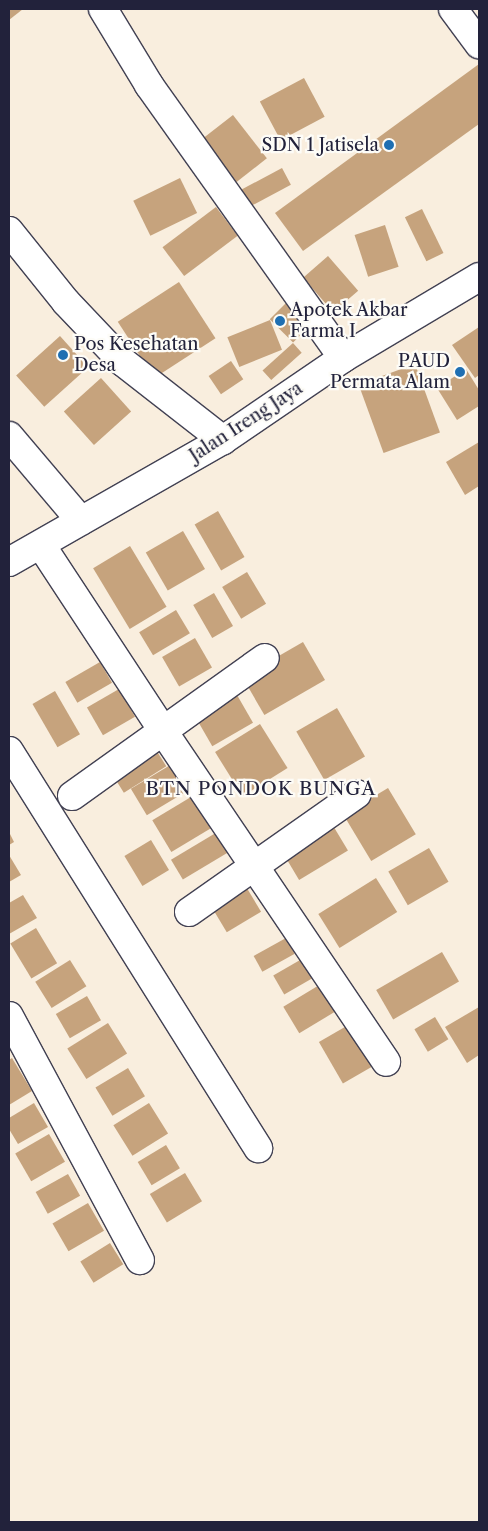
<!DOCTYPE html>
<style>
body{margin:0}
#map{position:relative;width:488px;height:1531px;overflow:hidden;background:#f9eede;font-family:"Libre Caslon Text",serif}
div>[style]{position:absolute}
.building>*{inset:0;background:#c6a37d;transform-origin:0 0}
.roads{filter:drop-shadow(1px 0 #424153) drop-shadow(-1px 0 #424153) drop-shadow(0 1px #424153) drop-shadow(0 -1px #424153)}
.minor>*{height:28px;margin:-14px;padding:0 14px;transform-origin:14px;border-radius:14px;background:#fff}
.dots>*{width:14px;height:14px;translate:-50% -50%;box-sizing:border-box;border:2px solid #fdfcf7;border-radius:50%}
span{translate:-50% -50%;white-space:nowrap;text-align:center;line-height:1.15;-webkit-text-stroke:4.5px #fdfcf7;paint-order:stroke}
.poi-label{font-size:18px;color:#22223b}
.right{translate:-100% -50%;text-align:right}
.left{translate:0 -50%;text-align:left}
.street-label{font-size:18px;color:#22223b}
.neighbourhood-label{font-size:19px;color:#22223b;letter-spacing:1px}
.frame{position:absolute;inset:0;border:10px solid #22223b;pointer-events:none}
</style>
<div id="map">
<div class="building">
<div style="clip-path:polygon(9px 9px,23px 9px,9px 20px)"></div>
<div style="clip-path:polygon(479px 64px,479px 124px,303px 251px,275px 213px)"></div>
<div style="left:304px;top:78px;width:44px;height:50px;rotate:62deg"></div>
<div style="left:233px;top:115px;width:55px;height:42px;rotate:52deg"></div>
<div style="left:282px;top:168px;width:19px;height:50px;rotate:62deg"></div>
<div style="left:180px;top:178px;width:39px;height:52px;rotate:64deg"></div>
<div style="left:216px;top:207px;width:36px;height:67px;rotate:53deg"></div>
<div style="left:422px;top:209px;width:49px;height:19px;rotate:64deg"></div>
<div style="left:385px;top:225px;width:44px;height:32px;rotate:72deg"></div>
<div style="left:328px;top:256px;width:46px;height:33px;rotate:49deg"></div>
<div style="left:179px;top:282px;width:67px;height:73px;rotate:57deg"></div>
<div style="left:286px;top:303px;width:33px;height:23px;rotate:45deg"></div>
<div style="left:270px;top:320px;width:32px;height:46px;rotate:68deg"></div>
<div style="clip-path:polygon(479px 327px,479px 375px,475px 378px,452px 345px)"></div>
<div style="left:60px;top:336px;width:42px;height:59px;rotate:48deg"></div>
<div style="left:293px;top:343px;width:13px;height:41px;rotate:48deg"></div>
<div style="left:231px;top:361px;width:22px;height:27px;rotate:56deg"></div>
<div style="left:415px;top:364px;width:73px;height:60px;rotate:70deg"></div>
<div style="clip-path:polygon(466px 369px,479px 390px,479px 406px,457px 420px,437px 388px)"></div>
<div style="left:101px;top:378px;width:45px;height:50px;rotate:48deg"></div>
<div style="clip-path:polygon(479px 442px,479px 486px,465px 495px,446px 462px)"></div>
<div style="left:218px;top:511px;width:53px;height:27px;rotate:60deg"></div>
<div style="left:183px;top:531px;width:44px;height:43px;rotate:60deg"></div>
<div style="left:130px;top:546px;width:71px;height:43px;rotate:59deg"></div>
<div style="left:247px;top:572px;width:37px;height:29px;rotate:59deg"></div>
<div style="left:214px;top:593px;width:38px;height:24px;rotate:60deg"></div>
<div style="left:176px;top:610px;width:27px;height:43px;rotate:59deg"></div>
<div style="left:195px;top:638px;width:34px;height:38px;rotate:60deg"></div>
<div style="left:303px;top:642px;width:44px;height:70px;rotate:60deg"></div>
<div style="left:100px;top:662px;width:24px;height:40px;rotate:60deg"></div>
<div style="left:233px;top:688px;width:40px;height:47px;rotate:60deg"></div>
<div style="left:119px;top:689px;width:32px;height:37px;rotate:60deg"></div>
<div style="left:55px;top:691px;width:50px;height:26px;rotate:60deg"></div>
<div style="left:337px;top:708px;width:56px;height:47px;rotate:60deg"></div>
<div style="left:260px;top:724px;width:52px;height:53px;rotate:58deg"></div>
<div style="left:153px;top:745px;width:25px;height:50px;rotate:58deg"></div>
<div style="left:172px;top:764px;width:31px;height:48px;rotate:59deg"></div>
<div style="left:388px;top:788px;width:54px;height:52px;rotate:59deg"></div>
<div style="left:196px;top:794px;width:37px;height:51px;rotate:59deg"></div>
<div style="left:332px;top:824px;width:31px;height:57px;rotate:59deg"></div>
<div style="left:219px;top:831px;width:23px;height:56px;rotate:59deg"></div>
<div style="clip-path:polygon(9px 832px,14px 842px,9px 845px)"></div>
<div style="left:151px;top:840px;width:35px;height:31px;rotate:59deg"></div>
<div style="left:429px;top:848px;width:39px;height:47px;rotate:60deg"></div>
<div style="clip-path:polygon(9px 855px,21px 875px,9px 882px)"></div>
<div style="left:376px;top:878px;width:40px;height:68px;rotate:58deg"></div>
<div style="left:242px;top:880px;width:37px;height:40px;rotate:59deg"></div>
<div style="clip-path:polygon(23px 895px,37px 918px,9px 934px,9px 903px)"></div>
<div style="left:36px;top:928px;width:41px;height:30px;rotate:59deg"></div>
<div style="left:286px;top:938px;width:18px;height:37px;rotate:61deg"></div>
<div style="left:442px;top:952px;width:34px;height:76px;rotate:60deg"></div>
<div style="left:307px;top:956px;width:22px;height:39px;rotate:60deg"></div>
<div style="left:70px;top:960px;width:31px;height:41px;rotate:58deg"></div>
<div style="left:321px;top:984px;width:31px;height:44px;rotate:59deg"></div>
<div style="left:87px;top:996px;width:28px;height:36px;rotate:60deg"></div>
<div style="clip-path:polygon(479px 1007px,479px 1055px,467px 1063px,445px 1027px)"></div>
<div style="left:435px;top:1017px;width:26px;height:24px;rotate:59deg"></div>
<div style="left:357px;top:1020px;width:48px;height:44px;rotate:60deg"></div>
<div style="left:108px;top:1023px;width:36px;height:48px;rotate:58deg"></div>
<div style="clip-path:polygon(12px 1058px,32px 1091px,9px 1105px,9px 1060px)"></div>
<div style="left:128px;top:1068px;width:33px;height:38px;rotate:59deg"></div>
<div style="clip-path:polygon(34px 1103px,48px 1127px,18px 1144px,9px 1129px,9px 1118px)"></div>
<div style="left:149px;top:1103px;width:36px;height:42px;rotate:58deg"></div>
<div style="left:49px;top:1134px;width:32px;height:39px;rotate:60deg"></div>
<div style="left:166px;top:1145px;width:27px;height:33px;rotate:59deg"></div>
<div style="left:185px;top:1173px;width:33px;height:41px;rotate:59deg"></div>
<div style="left:68px;top:1174px;width:25px;height:37px;rotate:61deg"></div>
<div style="left:88px;top:1203px;width:32px;height:41px;rotate:60deg"></div>
<div style="left:110px;top:1243px;width:25px;height:35px;rotate:58deg"></div>
</div>
<div class="roads">
<div class="minor">
<div style="left:103px;top:9px;width:89px;rotate:58.8deg"></div>
<div style="left:149px;top:85px;width:335px;rotate:54.6deg"></div>
<div style="left:453px;top:9px;width:44px;rotate:53.4deg"></div>
<div style="left:9px;top:231px;width:91px;rotate:51.2deg"></div>
<div style="left:66px;top:302px;width:83px;rotate:46.5deg"></div>
<div style="left:123px;top:362px;width:127px;rotate:38deg"></div>
<div style="left:9px;top:436px;width:111px;rotate:49.7deg"></div>
<div style="left:41px;top:545px;width:222px;rotate:56.7deg"></div>
<div style="left:163px;top:731px;width:399px;rotate:56deg"></div>
<div style="left:9px;top:562px;width:246px;rotate:-29.7deg"></div>
<div style="left:223px;top:440px;width:145px;rotate:-34.3deg"></div>
<div style="left:343px;top:358px;width:158px;rotate:-30.8deg"></div>
<div style="left:9px;top:751px;width:469px;rotate:57.9deg"></div>
<div style="left:72px;top:796px;width:237px;rotate:-35.6deg"></div>
<div style="left:189px;top:912px;width:205px;rotate:-35.1deg"></div>
<div style="left:9px;top:1016px;width:277px;rotate:61.8deg"></div>
</div>
</div>
<div class="dots">
<div style="left:389px;top:145px;background:#1f6fb2"></div>
<div style="left:280px;top:321px;background:#1f6fb2"></div>
<div style="left:63px;top:355px;background:#1f6fb2"></div>
<div style="left:460px;top:372px;background:#1f6fb2"></div>
</div>
<div class="poi-label">
<span class="right" style="left:379px;top:145px">SDN 1 Jatisela</span>
<span class="left" style="left:290px;top:321px">Apotek Akbar<br>Farma I</span>
<span class="left" style="left:74px;top:355px">Pos Kesehatan<br>Desa</span>
<span class="right" style="left:450px;top:372px">PAUD<br>Permata Alam</span>
</div>
<div class="street-label">
<span style="left:246px;top:422px;rotate:-33deg">Jalan Ireng Jaya</span>
</div>
<div class="neighbourhood-label">
<span style="left:261px;top:789px">BTN PONDOK BUNGA</span>
</div>
<div class="frame"></div>
</div>
